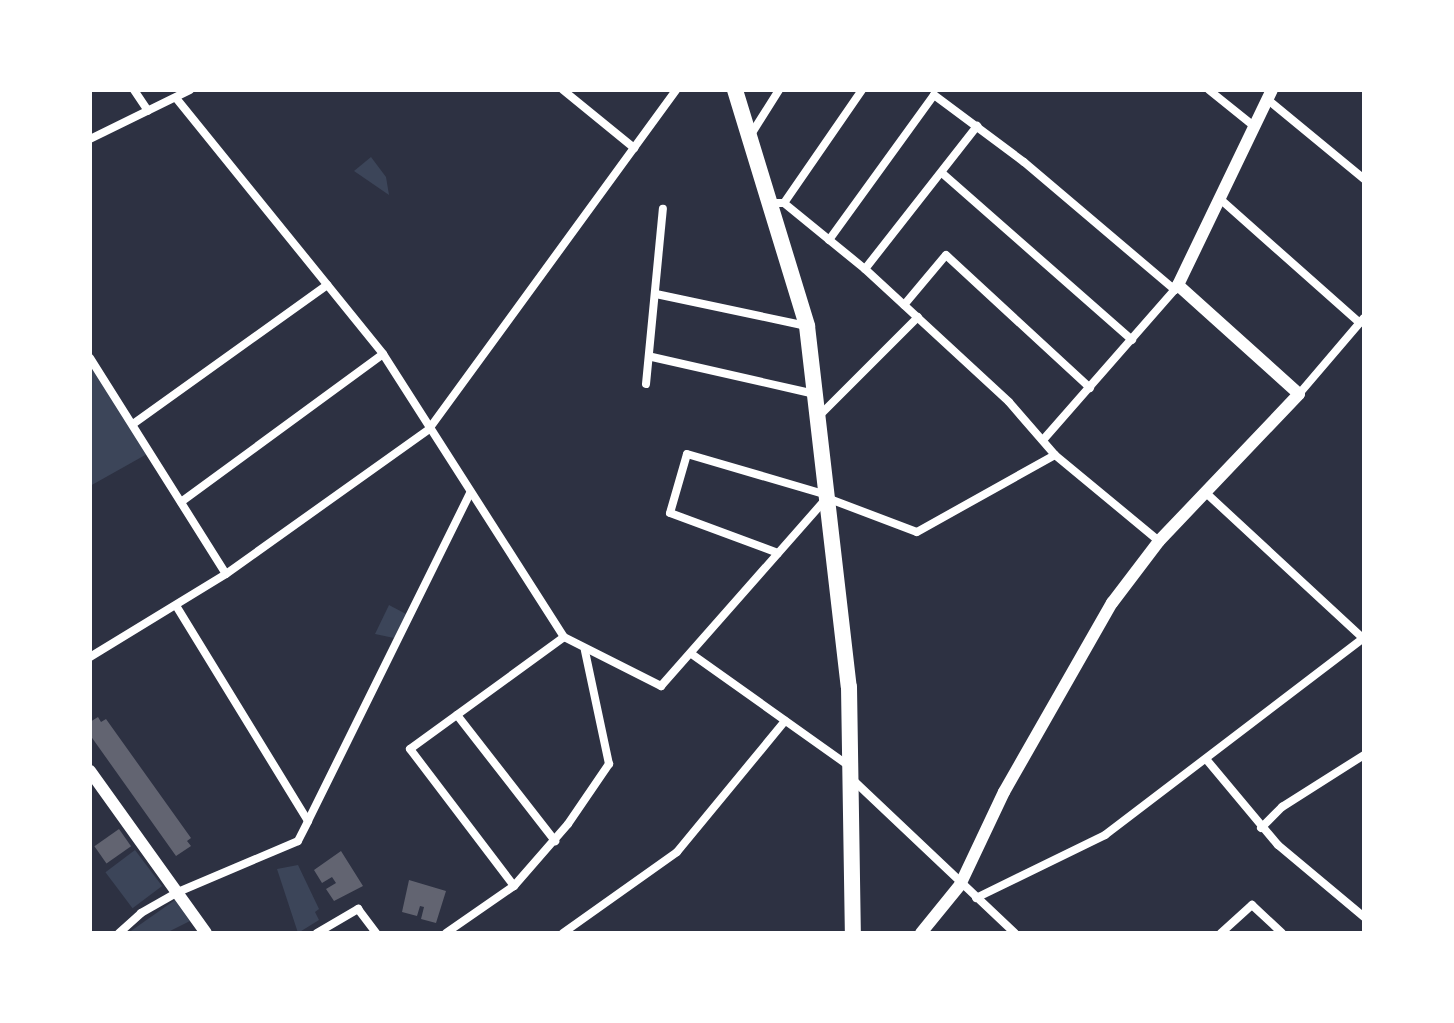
<!DOCTYPE html>
<style>
body{margin:0}
#map{position:relative;width:1454px;height:1023px;overflow:hidden;background:#2d3142;font-family:"Source Serif 4",serif}
div>[style]{position:absolute}
.green>*{inset:0;background:#3c4559;transform-origin:0 0}
.building>*{inset:0;background:#626471;transform-origin:0 0}
.minor>*{height:8px;margin:-4px;padding:0 4px;transform-origin:4px;border-radius:4px;background:#fff}
.tertiary>*{height:12px;margin:-6px;padding:0 6px;transform-origin:6px;border-radius:6px;background:#fff}
.primary>*{height:16px;margin:-8px;padding:0 8px;transform-origin:8px;border-radius:8px;background:#fff}
span{translate:-50% -50%;white-space:nowrap;text-align:center;line-height:1.15;-webkit-text-stroke:6px #fff;paint-order:stroke}
.frame{position:absolute;inset:0;border:92px solid #fff;pointer-events:none}
</style>
<div id="map">
<div class="green">
<div style="clip-path:polygon(371px 157px,386px 177px,389px 195px,354px 171px)"></div>
<div style="clip-path:polygon(90px 363px,147px 454px,90px 486px)"></div>
<div style="clip-path:polygon(389px 605px,406px 614px,394px 638px,375px 634px)"></div>
<div style="left:135px;top:850px;width:45px;height:37px;rotate:53deg"></div>
<div style="clip-path:polygon(298px 865px,319px 909px,315px 912px,319px 920px,298px 933px,277px 869px)"></div>
<div style="clip-path:polygon(175px 900px,190px 921px,166px 933px,128px 933px)"></div>
</div>
<div class="building">
<div style="clip-path:polygon(98px 717px,101px 722px,106px 719px,191px 838px,187px 841px,191px 846px,176px 856px,90px 735px,90px 722px)"></div>
<div style="left:119px;top:829px;width:21px;height:30px;rotate:55deg"></div>
<div style="clip-path:polygon(341px 851px,363px 886px,334px 901px,326px 889px,336px 883px,332px 877px,322px 883px,314px 870px)"></div>
<div style="clip-path:polygon(409px 880px,446px 891px,436px 923px,421px 919px,424px 907px,420px 906px,417px 916px,402px 912px)"></div>
</div>
<div class="minor">
<div style="left:134px;top:90px;width:25px;rotate:56deg"></div>
<div style="left:563px;top:90px;width:92px;rotate:39.2deg"></div>
<div style="left:1209px;top:90px;width:58px;rotate:38.7deg"></div>
<div style="left:176px;top:98px;width:329px;rotate:51deg"></div>
<div style="left:383px;top:354px;width:336px;rotate:57.4deg"></div>
<div style="left:564px;top:637px;width:109px;rotate:26.8deg"></div>
<div style="left:661px;top:686px;width:251px;rotate:-48.6deg"></div>
<div style="left:827px;top:498px;width:96px;rotate:20.7deg"></div>
<div style="left:917px;top:532px;width:158px;rotate:-29.2deg"></div>
<div style="left:1267px;top:99px;width:126px;rotate:39.5deg"></div>
<div style="left:750px;top:136px;width:54px;rotate:-57.8deg"></div>
<div style="left:90px;top:139px;width:111px;rotate:-26.1deg"></div>
<div style="left:942px;top:173px;width:253px;rotate:41.3deg"></div>
<div style="left:1219px;top:198px;width:188px;rotate:41.6deg"></div>
<div style="left:771px;top:203px;width:13px"></div>
<div style="left:784px;top:203px;width:104px;rotate:39.2deg"></div>
<div style="left:865px;top:269px;width:196px;rotate:42.7deg"></div>
<div style="left:1009px;top:402px;width:70px;rotate:49deg"></div>
<div style="left:1055px;top:455px;width:135px;rotate:39.6deg"></div>
<div style="left:784px;top:203px;width:137px;rotate:-55.4deg"></div>
<div style="left:829px;top:240px;width:179px;rotate:-54.1deg"></div>
<div style="left:934px;top:95px;width:112px;rotate:36.7deg"></div>
<div style="left:1024px;top:162px;width:198px;rotate:40.3deg"></div>
<div style="left:865px;top:269px;width:182px;rotate:-51.9deg"></div>
<div style="left:656px;top:294px;width:154px;rotate:12deg"></div>
<div style="left:904px;top:305px;width:65px;rotate:-50deg"></div>
<div style="left:946px;top:255px;width:196px;rotate:42.7deg"></div>
<div style="left:652px;top:357px;width:167px;rotate:12.8deg"></div>
<div style="left:90px;top:358px;width:255px;rotate:57.8deg"></div>
<div style="left:646px;top:384px;width:176px;rotate:-84.5deg"></div>
<div style="left:1299px;top:394px;width:100px;rotate:-49.5deg"></div>
<div style="left:819px;top:416px;width:140px;rotate:-45deg"></div>
<div style="left:133px;top:424px;width:239px;rotate:-35.6deg"></div>
<div style="left:1043px;top:440px;width:203px;rotate:-48.8deg"></div>
<div style="left:1205px;top:492px;width:217px;rotate:42.8deg"></div>
<div style="left:181px;top:502px;width:250px;rotate:-36.2deg"></div>
<div style="left:778px;top:553px;width:115px;rotate:-159.7deg"></div>
<div style="left:670px;top:513px;width:61px;rotate:-73.9deg"></div>
<div style="left:687px;top:454px;width:146px;rotate:16.3deg"></div>
<div style="left:693px;top:655px;width:191px;rotate:35.4deg"></div>
<div style="left:90px;top:657px;width:159px;rotate:-31.4deg"></div>
<div style="left:226px;top:574px;width:249px;rotate:-35.5deg"></div>
<div style="left:429px;top:429px;width:419px;rotate:-53.9deg"></div>
<div style="left:457px;top:715px;width:160px;rotate:52.1deg"></div>
<div style="left:1206px;top:759px;width:112px;rotate:50.1deg"></div>
<div style="left:1278px;top:845px;width:112px;rotate:39.9deg"></div>
<div style="left:853px;top:780px;width:223px;rotate:43.4deg"></div>
<div style="left:308px;top:821px;width:366px;rotate:-63.7deg"></div>
<div style="left:1261px;top:828px;width:30px;rotate:-45deg"></div>
<div style="left:1282px;top:807px;width:97px;rotate:-32.4deg"></div>
<div style="left:514px;top:886px;width:172px;rotate:-127.2deg"></div>
<div style="left:410px;top:749px;width:190px;rotate:-36deg"></div>
<div style="left:976px;top:898px;width:144px;rotate:-26deg"></div>
<div style="left:1105px;top:835px;width:325px;rotate:-37.3deg"></div>
<div style="left:119px;top:933px;width:30px;rotate:-42deg"></div>
<div style="left:141px;top:913px;width:43px;rotate:-29.6deg"></div>
<div style="left:178px;top:892px;width:130px;rotate:-23deg"></div>
<div style="left:298px;top:841px;width:22px;rotate:-63deg"></div>
<div style="left:308px;top:821px;width:252px;rotate:-121.5deg"></div>
<div style="left:317px;top:933px;width:48px;rotate:-30.3deg"></div>
<div style="left:358px;top:909px;width:30px;rotate:53deg"></div>
<div style="left:446px;top:933px;width:83px;rotate:-34.7deg"></div>
<div style="left:514px;top:886px;width:82px;rotate:-48.9deg"></div>
<div style="left:568px;top:824px;width:73px;rotate:-55.7deg"></div>
<div style="left:609px;top:764px;width:116px;rotate:-102deg"></div>
<div style="left:563px;top:933px;width:140px;rotate:-35.4deg"></div>
<div style="left:677px;top:852px;width:170px;rotate:-50.5deg"></div>
<div style="left:1221px;top:933px;width:42px;rotate:-42.1deg"></div>
<div style="left:1252px;top:905px;width:41px;rotate:43deg"></div>
</div>
<div class="tertiary">
<div style="left:90px;top:771px;width:199px;rotate:54.4deg"></div>
<div style="left:921px;top:933px;width:62px;rotate:-50.9deg"></div>
<div style="left:960px;top:885px;width:103px;rotate:-64.7deg"></div>
<div style="left:1004px;top:792px;width:218px;rotate:-60.3deg"></div>
<div style="left:1112px;top:603px;width:78px;rotate:-52.8deg"></div>
<div style="left:1159px;top:541px;width:203px;rotate:-46.4deg"></div>
<div style="left:1299px;top:394px;width:163px;rotate:-138deg"></div>
<div style="left:1178px;top:285px;width:216px;rotate:-64.3deg"></div>
</div>
<div class="primary">
<div style="left:735px;top:90px;width:247px;rotate:73deg"></div>
<div style="left:807px;top:326px;width:363px;rotate:83.4deg"></div>
<div style="left:849px;top:687px;width:246px;rotate:89.1deg"></div>
</div>
<div class="frame"></div>
</div>
